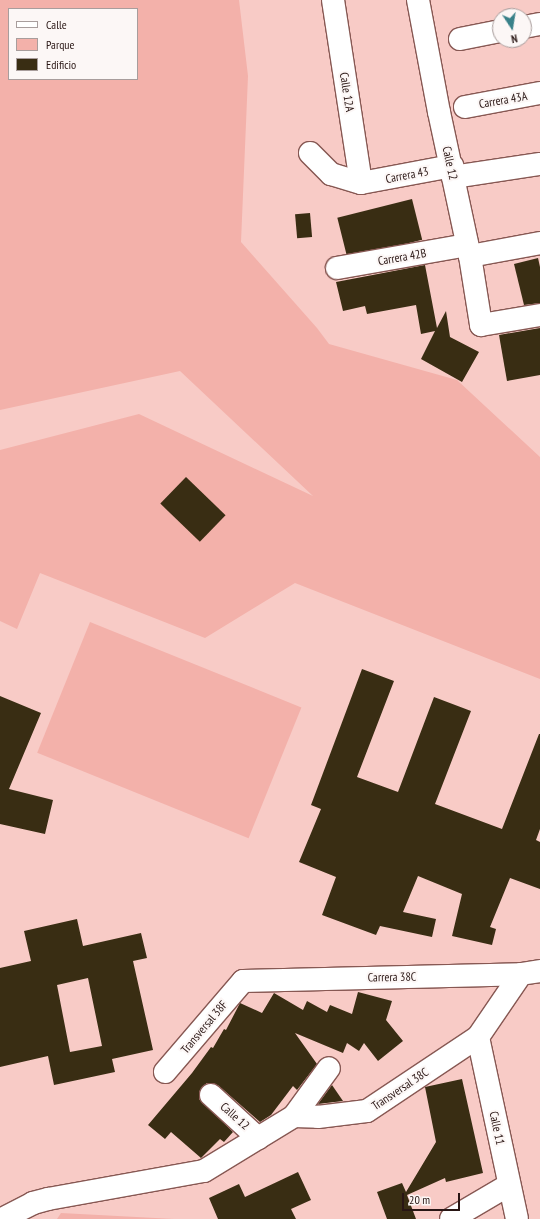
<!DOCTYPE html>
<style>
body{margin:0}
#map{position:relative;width:540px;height:1219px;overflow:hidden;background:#f8cbc6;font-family:"PT Sans Narrow",sans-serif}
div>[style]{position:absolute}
.green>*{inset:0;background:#f3b1aa;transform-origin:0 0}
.building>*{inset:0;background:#392d13;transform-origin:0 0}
.roads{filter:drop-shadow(1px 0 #875853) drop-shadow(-1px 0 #875853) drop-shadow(0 1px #875853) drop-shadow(0 -1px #875853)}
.minor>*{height:22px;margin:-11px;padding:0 11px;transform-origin:11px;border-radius:11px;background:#fff}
span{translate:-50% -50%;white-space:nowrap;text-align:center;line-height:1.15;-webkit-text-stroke:4px #fcf7f6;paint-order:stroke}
.street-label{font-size:12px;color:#291614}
.legend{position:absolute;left:8px;top:8px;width:130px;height:72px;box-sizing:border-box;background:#fcf7f6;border:1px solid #a89d9c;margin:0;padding:5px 7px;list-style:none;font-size:12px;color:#291614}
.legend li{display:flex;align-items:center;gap:8px;height:20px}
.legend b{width:20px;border:1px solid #a89d9c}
.north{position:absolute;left:492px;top:8px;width:40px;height:40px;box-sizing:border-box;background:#fcf7f6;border:1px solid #a89d9c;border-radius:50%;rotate:168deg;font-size:11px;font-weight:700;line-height:16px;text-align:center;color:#291614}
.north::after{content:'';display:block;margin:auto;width:14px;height:18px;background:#398189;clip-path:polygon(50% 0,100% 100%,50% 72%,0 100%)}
.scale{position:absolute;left:402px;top:1193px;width:58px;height:18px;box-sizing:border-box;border:2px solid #291614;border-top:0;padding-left:5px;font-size:12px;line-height:14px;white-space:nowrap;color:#291614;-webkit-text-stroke:3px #fcf7f6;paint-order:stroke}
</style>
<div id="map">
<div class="green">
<div style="clip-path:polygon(evenodd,0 0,239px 0,248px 76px,241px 242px,317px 328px,329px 344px,457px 380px,540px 457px,540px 679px,295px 583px,205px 638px,40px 573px,17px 629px,0 621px,0 450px,139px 414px,313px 496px,180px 371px,0 410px,0 0,9px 9px,137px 9px,137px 79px,9px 79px,9px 9px)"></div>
<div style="left:90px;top:622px;width:228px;height:141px;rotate:22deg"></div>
<div style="clip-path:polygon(61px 1213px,174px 1219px,57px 1219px)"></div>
</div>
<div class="building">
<div style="left:412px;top:199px;width:42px;height:77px;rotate:76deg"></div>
<div style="left:310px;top:213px;width:24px;height:15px;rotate:85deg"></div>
<div style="clip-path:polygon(538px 258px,540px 267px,540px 303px,524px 305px,514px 264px)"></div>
<div style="clip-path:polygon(425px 265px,437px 328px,446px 311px,450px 337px,479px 352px,462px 382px,421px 359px,435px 331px,421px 334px,416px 305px,367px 314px,365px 306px,343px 311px,336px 282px)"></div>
<div style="clip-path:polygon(540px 328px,540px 375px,507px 381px,499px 335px)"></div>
<div style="left:186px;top:477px;width:55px;height:37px;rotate:44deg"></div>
<div style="clip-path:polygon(362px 669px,394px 681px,357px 777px,398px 792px,434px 697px,471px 711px,435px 804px,502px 829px,539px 734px,540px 734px,540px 829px,536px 840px,540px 842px,540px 889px,510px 878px,490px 927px,496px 929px,492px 945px,452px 936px,462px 894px,418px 876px,403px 912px,436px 919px,432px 937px,380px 926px,376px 935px,322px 915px,336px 877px,299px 862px,321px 809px,311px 805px)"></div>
<div style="clip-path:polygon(0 696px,41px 713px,9px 789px,53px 800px,45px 834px,0 824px)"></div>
<div style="clip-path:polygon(evenodd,77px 919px,83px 946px,141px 933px,147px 958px,133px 961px,153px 1050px,112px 1059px,115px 1072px,54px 1085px,48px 1056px,0 1067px,0 968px,31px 961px,24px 931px,77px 919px,88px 978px,102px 1046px,70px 1052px,57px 985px,88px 978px)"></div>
<div style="clip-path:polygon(358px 992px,392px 1001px,386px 1020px,403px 1041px,378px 1061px,364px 1043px,359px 1051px,347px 1043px,343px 1053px,295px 1033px,317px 1064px,297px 1090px,293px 1086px,271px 1115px,260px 1122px,219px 1086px,213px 1083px,207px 1083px,202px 1087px,199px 1092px,199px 1099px,233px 1132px,224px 1142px,220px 1139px,201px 1158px,171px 1132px,165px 1139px,148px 1125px,192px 1073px,211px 1047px,213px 1048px,224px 1029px,226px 1030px,240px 1003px,262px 1013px,274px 993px,303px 1010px,307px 1001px,327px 1012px,330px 1005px,352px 1014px)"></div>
<div style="clip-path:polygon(462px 1079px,483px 1173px,446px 1182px,445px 1178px,407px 1195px,416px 1219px,387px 1219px,377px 1192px,402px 1183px,406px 1192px,436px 1142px,425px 1087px)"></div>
<div style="clip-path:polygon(332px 1085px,343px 1101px,318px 1104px)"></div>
<div style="clip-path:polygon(298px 1172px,311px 1200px,291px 1209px,296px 1219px,218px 1219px,209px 1198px,239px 1184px,245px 1197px)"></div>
</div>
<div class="roads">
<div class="minor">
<div style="left:333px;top:0;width:185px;rotate:81.3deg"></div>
<div style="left:418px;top:0;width:114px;rotate:79.4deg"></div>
<div style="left:439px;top:112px;width:147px;rotate:77.9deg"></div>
<div style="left:470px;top:256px;width:70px;rotate:80.9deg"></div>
<div style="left:481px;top:325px;width:60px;rotate:-9.6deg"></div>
<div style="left:524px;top:27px;width:16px;rotate:-11deg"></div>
<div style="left:460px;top:39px;width:41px;rotate:-11.3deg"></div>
<div style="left:465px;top:107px;width:76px;rotate:-10.6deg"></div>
<div style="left:310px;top:153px;width:30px;rotate:45deg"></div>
<div style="left:331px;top:174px;width:31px;rotate:17deg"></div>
<div style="left:361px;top:183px;width:93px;rotate:-10.6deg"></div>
<div style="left:453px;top:177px;width:88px;rotate:-8.5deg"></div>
<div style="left:470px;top:256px;width:71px;rotate:-10.5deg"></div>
<div style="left:337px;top:268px;width:132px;rotate:-10deg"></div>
<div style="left:478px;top:1037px;width:186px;rotate:77.9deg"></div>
<div style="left:165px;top:1072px;width:120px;rotate:-49.4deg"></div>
<div style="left:243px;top:981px;width:278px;rotate:-1.4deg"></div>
<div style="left:521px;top:974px;width:19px;rotate:-9deg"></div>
<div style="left:211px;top:1095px;width:64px;rotate:42.5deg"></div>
<div style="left:294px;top:1116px;width:59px;rotate:-53.9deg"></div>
<div style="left:2px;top:1219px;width:35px;rotate:-27deg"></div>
<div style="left:33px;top:1203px;width:16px;rotate:-15deg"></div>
<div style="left:48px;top:1199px;width:158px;rotate:-10.2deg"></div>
<div style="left:204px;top:1171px;width:105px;rotate:-31.4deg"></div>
<div style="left:294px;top:1116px;width:24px;rotate:2deg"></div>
<div style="left:318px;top:1117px;width:49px;rotate:-7deg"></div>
<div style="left:367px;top:1111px;width:133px;rotate:-33.7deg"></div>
<div style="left:478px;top:1037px;width:76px;rotate:-55.7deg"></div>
<div style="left:451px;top:1219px;width:67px;rotate:-30.4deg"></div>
</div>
</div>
<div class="street-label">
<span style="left:347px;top:92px;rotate:81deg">Calle 12A</span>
<span style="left:503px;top:100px;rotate:-10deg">Carrera 43A</span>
<span style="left:450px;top:163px;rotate:78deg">Calle 12</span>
<span style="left:407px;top:175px;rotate:-11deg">Carrera 43</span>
<span style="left:402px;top:257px;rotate:-10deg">Carrera 42B</span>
<span style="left:392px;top:977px;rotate:-1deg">Carrera 38C</span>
<span style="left:204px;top:1027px;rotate:-50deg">Transversal 38F</span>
<span style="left:400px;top:1089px;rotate:-34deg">Transversal 38C</span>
<span style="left:235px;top:1116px;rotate:42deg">Calle 12</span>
<span style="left:497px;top:1128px;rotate:78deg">Calle 11</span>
</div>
<ul class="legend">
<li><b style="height:5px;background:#fff"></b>Calle</li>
<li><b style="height:11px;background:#f3b1aa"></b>Parque</li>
<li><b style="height:11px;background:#392d13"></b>Edificio</li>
</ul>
<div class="north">N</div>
<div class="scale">20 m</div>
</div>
